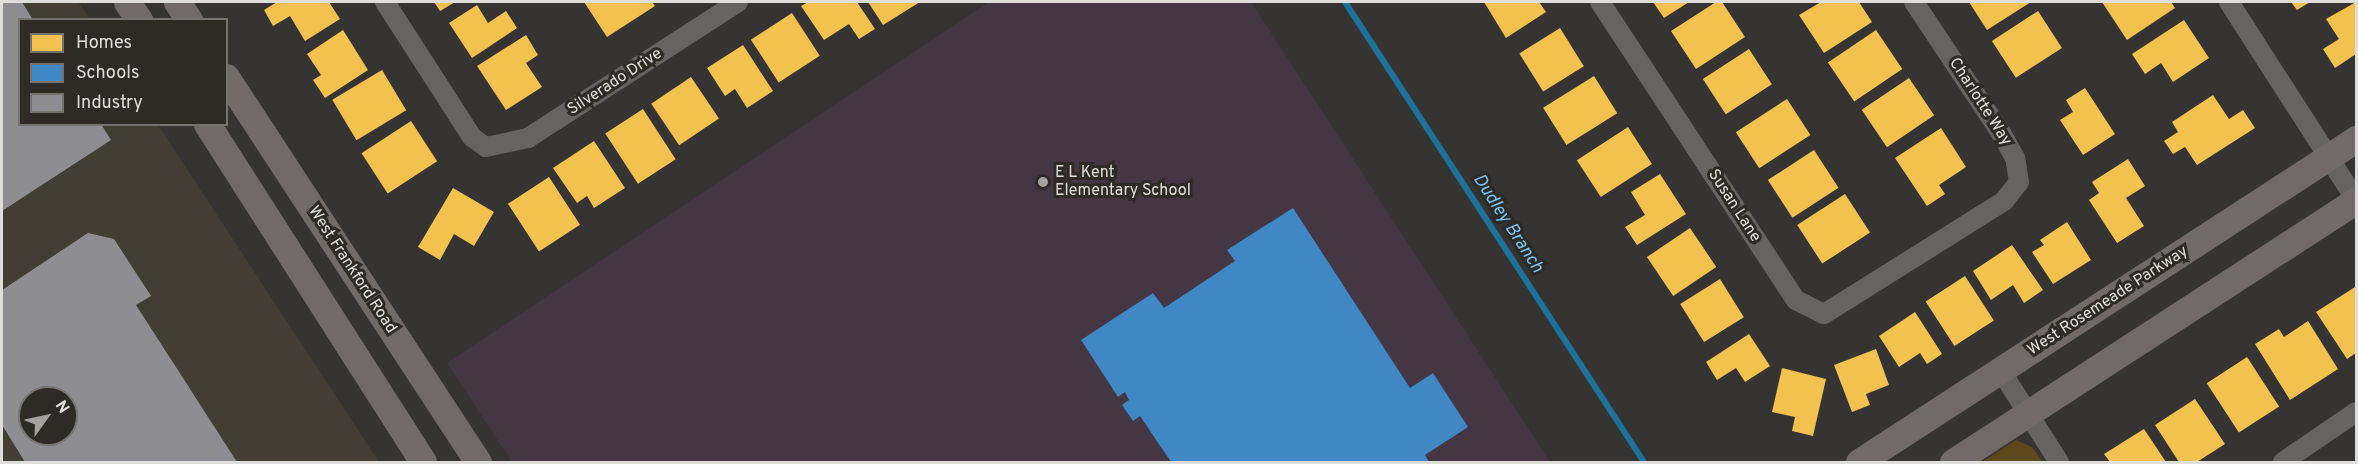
<!DOCTYPE html>
<style>
body{margin:0}
#map{position:relative;width:2358px;height:464px;overflow:hidden;background:#363432;font-family:Overpass,sans-serif}
div>[style]{position:absolute}
.built>*{inset:0;background:#423e34}
.education>*{inset:0;background:#443743}
.green>*{inset:0;background:#5c481a}
.homes>*{inset:0;background:#f2c14e;transform-origin:0 0}
.schools>*{inset:0;background:#3f88c5}
.industry>*{inset:0;background:#8d8d92}
.stream>*{height:6px;margin:-3px;padding:0 3px;transform-origin:3px;border-radius:3px;background:#1d729c}
.street>*{height:20px;margin:-10px;padding:0 10px;transform-origin:10px;border-radius:10px;background:#656462}
.secondary>*{height:27px;margin:-13.5px;padding:0 13.5px;transform-origin:13.5px;border-radius:13.5px;background:#706b69}
.dots>*{width:16px;height:16px;translate:-50% -50%;box-sizing:border-box;border:3px solid #2e2b26;border-radius:50%}
span{translate:-50% -50%;white-space:nowrap;text-align:center;line-height:1.15;-webkit-text-stroke:6px #2e2b26;paint-order:stroke}
.street-label{font-size:16px;color:#e0dedb}
.poi-label{font-size:16px;color:#e0dedb}
.left{translate:0 -50%;text-align:left}
.water-label{font-size:18px;color:#73c9fc;font-style:italic}
.frame{position:absolute;inset:0;border:3px solid #e0dedb;pointer-events:none}
.legend{position:absolute;left:18px;top:18px;width:210px;height:108px;box-sizing:border-box;background:#2e2b26;border:2px solid #75736e;margin:0;padding:8px 10px;list-style:none;font-size:18px;color:#e0dedb}
.legend li{display:flex;align-items:center;gap:12px;height:30px}
.legend b{width:30px;border:2px solid #75736e}
.north{position:absolute;left:18px;top:386px;width:60px;height:60px;box-sizing:border-box;background:#2e2b26;border:2px solid #75736e;border-radius:50%;rotate:57deg;font-size:16px;font-weight:700;line-height:24px;text-align:center;color:#e0dedb}
.north::after{content:'';display:block;margin:auto;width:21px;height:27px;background:#a4a2a0;clip-path:polygon(50% 0,100% 100%,50% 72%,0 100%)}
</style>
<div id="map">
<div class="built">
<div style="clip-path:polygon(evenodd,2px 2px,78px 2px,90px 19px,20px 20px,20px 124px,158px 125px,379px 462px,2px 462px,2px 2px,30px 398px,66px 398px,66px 434px,30px 434px,30px 398px)"></div>
</div>
<div class="education">
<div style="clip-path:polygon(989px 2px,1251px 2px,1550px 462px,512px 462px,447px 363px)"></div>
</div>
<div class="green">
<div style="clip-path:polygon(2016px 440px,2032px 447px,2043px 462px,1982px 462px)"></div>
</div>
<div class="homes">
<div style="clip-path:polygon(277px 2px,329px 2px,340px 19px,305px 41px,290px 16px,273px 26px,264px 10px)"></div>
<div style="clip-path:polygon(434px 2px,455px 2px,440px 11px)"></div>
<div style="clip-path:polygon(584px 2px,652px 2px,655px 6px,607px 37px)"></div>
<div style="clip-path:polygon(808px 2px,857px 2px,875px 29px,859px 39px,849px 24px,824px 40px,801px 6px)"></div>
<div style="clip-path:polygon(868px 2px,920px 2px,883px 25px)"></div>
<div style="clip-path:polygon(1484px 2px,1539px 2px,1546px 12px,1506px 38px)"></div>
<div style="clip-path:polygon(1653px 2px,1689px 2px,1664px 18px)"></div>
<div style="clip-path:polygon(1716px 2px,1722px 2px,1745px 37px,1696px 69px,1671px 31px)"></div>
<div style="clip-path:polygon(1821px 2px,1859px 2px,1872px 22px,1824px 53px,1799px 15px)"></div>
<div style="clip-path:polygon(1969px 2px,2031px 2px,1987px 30px)"></div>
<div style="clip-path:polygon(2102px 2px,2171px 2px,2175px 8px,2127px 40px)"></div>
<div style="clip-path:polygon(2291px 2px,2310px 2px,2297px 10px)"></div>
<div style="clip-path:polygon(2356px 2px,2356px 54px,2335px 68px,2323px 49px,2339px 39px,2326px 19px)"></div>
<div style="clip-path:polygon(477px 5px,488px 23px,506px 11px,517px 28px,472px 58px,449px 23px)"></div>
<div style="left:2038px;top:11px;width:44px;height:55px;rotate:57deg"></div>
<div style="left:792px;top:13px;width:51px;height:49px;rotate:57deg"></div>
<div style="clip-path:polygon(2184px 20px,2209px 58px,2173px 82px,2161px 63px,2145px 74px,2132px 54px)"></div>
<div style="left:1560px;top:28px;width:45px;height:48px;rotate:58deg"></div>
<div style="clip-path:polygon(343px 30px,368px 70px,325px 98px,313px 80px,321px 75px,307px 54px)"></div>
<div style="left:1876px;top:30px;width:47px;height:58px;rotate:56deg"></div>
<div style="clip-path:polygon(526px 35px,538px 55px,526px 63px,542px 87px,506px 110px,477px 66px)"></div>
<div style="clip-path:polygon(743px 45px,773px 91px,747px 108px,735px 89px,725px 96px,707px 68px)"></div>
<div style="left:1749px;top:49px;width:42px;height:55px;rotate:57deg"></div>
<div style="left:382px;top:70px;width:47px;height:58px;rotate:59deg"></div>
<div style="left:1594px;top:76px;width:44px;height:60px;rotate:58deg"></div>
<div style="left:691px;top:77px;width:50px;height:48px;rotate:56deg"></div>
<div style="left:1909px;top:78px;width:45px;height:57px;rotate:56deg"></div>
<div style="clip-path:polygon(2085px 88px,2115px 134px,2083px 155px,2060px 120px,2073px 112px,2066px 100px)"></div>
<div style="clip-path:polygon(2213px 95px,2229px 119px,2243px 110px,2255px 128px,2197px 165px,2185px 147px,2173px 154px,2164px 141px,2178px 132px,2172px 122px)"></div>
<div style="left:1787px;top:99px;width:43px;height:61px;rotate:57deg"></div>
<div style="left:643px;top:109px;width:60px;height:45px;rotate:57deg"></div>
<div style="left:411px;top:121px;width:48px;height:59px;rotate:57deg"></div>
<div style="left:1628px;top:127px;width:44px;height:61px;rotate:57deg"></div>
<div style="clip-path:polygon(1941px 128px,1966px 167px,1939px 185px,1945px 194px,1927px 206px,1895px 158px)"></div>
<div style="clip-path:polygon(594px 141px,625px 188px,594px 208px,587px 196px,577px 203px,553px 168px)"></div>
<div style="left:1814px;top:150px;width:45px;height:55px;rotate:57deg"></div>
<div style="clip-path:polygon(2128px 159px,2145px 186px,2126px 198px,2144px 226px,2117px 243px,2089px 200px,2099px 193px,2092px 182px)"></div>
<div style="clip-path:polygon(1660px 174px,1686px 214px,1637px 245px,1625px 227px,1645px 215px,1631px 192px)"></div>
<div style="left:549px;top:177px;width:57px;height:49px;rotate:57deg"></div>
<div style="clip-path:polygon(453px 188px,494px 212px,474px 246px,454px 234px,440px 260px,418px 247px)"></div>
<div style="left:1845px;top:194px;width:46px;height:57px;rotate:57deg"></div>
<div style="clip-path:polygon(2067px 222px,2091px 260px,2053px 284px,2032px 252px,2044px 245px,2040px 240px)"></div>
<div style="left:1690px;top:228px;width:47px;height:52px;rotate:56deg"></div>
<div style="clip-path:polygon(2012px 245px,2043px 290px,2024px 303px,2013px 285px,1991px 300px,1973px 271px)"></div>
<div style="left:1965px;top:276px;width:53px;height:47px;rotate:57deg"></div>
<div style="left:1720px;top:279px;width:45px;height:47px;rotate:58deg"></div>
<div style="clip-path:polygon(2355px 287px,2356px 353px,2347px 359px,2316px 312px)"></div>
<div style="clip-path:polygon(1915px 312px,1942px 354px,1927px 364px,1920px 353px,1899px 367px,1879px 336px)"></div>
<div style="clip-path:polygon(2308px 321px,2338px 369px,2290px 400px,2255px 344px,2279px 329px,2284px 337px)"></div>
<div style="clip-path:polygon(1749px 334px,1770px 366px,1745px 382px,1736px 368px,1717px 380px,1706px 362px)"></div>
<div style="clip-path:polygon(1876px 349px,1889px 385px,1866px 394px,1870px 405px,1852px 412px,1834px 365px)"></div>
<div style="left:2247px;top:357px;width:59px;height:48px;rotate:57deg"></div>
<div style="clip-path:polygon(1782px 368px,1826px 379px,1813px 436px,1792px 431px,1795px 417px,1772px 412px)"></div>
<div style="clip-path:polygon(2195px 399px,2225px 444px,2197px 462px,2179px 462px,2155px 425px)"></div>
<div style="clip-path:polygon(2144px 429px,2166px 462px,2110px 462px,2104px 454px)"></div>
</div>
<div class="schools">
<div style="clip-path:polygon(1293px 208px,1410px 388px,1433px 373px,1468px 427px,1425px 455px,1429px 462px,1171px 462px,1140px 416px,1133px 421px,1122px 405px,1129px 400px,1125px 392px,1118px 397px,1081px 340px,1153px 293px,1164px 308px,1235px 261px,1227px 250px)"></div>
</div>
<div class="industry">
<div style="clip-path:polygon(2px 2px,22px 2px,33px 20px,20px 20px,20px 124px,101px 124px,111px 140px,2px 211px)"></div>
<div style="clip-path:polygon(evenodd,88px 233px,114px 239px,151px 296px,136px 305px,237px 462px,25px 462px,2px 425px,2px 290px,88px 233px,30px 398px,66px 398px,66px 434px,30px 434px,30px 398px)"></div>
</div>
<div class="stream">
<div style="left:1345px;top:2px;width:549px;rotate:56.98deg"></div>
</div>
<div class="street">
<div style="left:385px;top:2px;width:161px;rotate:57.2deg"></div>
<div style="left:472px;top:137px;width:17px;rotate:36deg"></div>
<div style="left:486px;top:147px;width:43px;rotate:-12.1deg"></div>
<div style="left:528px;top:138px;width:250px;rotate:-32.9deg"></div>
<div style="left:1600px;top:2px;width:357px;rotate:56.7deg"></div>
<div style="left:1796px;top:300px;width:31px;rotate:27deg"></div>
<div style="left:1824px;top:314px;width:213px;rotate:-32.1deg"></div>
<div style="left:2004px;top:201px;width:24px;rotate:-52deg"></div>
<div style="left:2019px;top:182px;width:24px;rotate:-99deg"></div>
<div style="left:2015px;top:158px;width:29px;rotate:-119deg"></div>
<div style="left:2001px;top:133px;width:157px;rotate:-123.6deg"></div>
<div style="left:2229px;top:2px;width:235px;rotate:57.3deg"></div>
<div style="left:2001px;top:371px;width:108px;rotate:57.5deg"></div>
<div style="left:2283px;top:462px;width:88px;rotate:-34.4deg"></div>
</div>
<div class="secondary">
<div style="left:127px;top:2px;width:22px;rotate:56deg"></div>
<div style="left:177px;top:2px;width:22px;rotate:56deg"></div>
<div style="left:226px;top:77px;width:460px;rotate:56.8deg"></div>
<div style="left:207px;top:124px;width:401px;rotate:57.4deg"></div>
<div style="left:1859px;top:462px;width:593px;rotate:-33.02deg"></div>
<div style="left:1953px;top:462px;width:481px;rotate:-33deg"></div>
</div>
<div class="dots">
<div style="left:1043px;top:182px;background:#a4a2a0"></div>
</div>
<div class="street-label">
<span style="left:615px;top:82px;rotate:-33deg">Silverado Drive</span>
<span style="left:1980px;top:102px;rotate:57deg">Charlotte Way</span>
<span style="left:1734px;top:206px;rotate:57deg">Susan Lane</span>
<span style="left:352px;top:270px;rotate:57deg">West Frankford Road</span>
<span style="left:2108px;top:301px;rotate:-33deg">West Rosemeade Parkway</span>
</div>
<div class="poi-label">
<span class="left" style="left:1055px;top:182px">E L Kent<br>Elementary School</span>
</div>
<div class="water-label">
<span style="left:1507px;top:224px;rotate:57deg">Dudley Branch</span>
</div>
<div class="frame"></div>
<ul class="legend">
<li><b style="height:16px;background:#f2c14e"></b>Homes</li>
<li><b style="height:16px;background:#3f88c5"></b>Schools</li>
<li><b style="height:16px;background:#8d8d92"></b>Industry</li>
</ul>
<div class="north">N</div>
</div>
